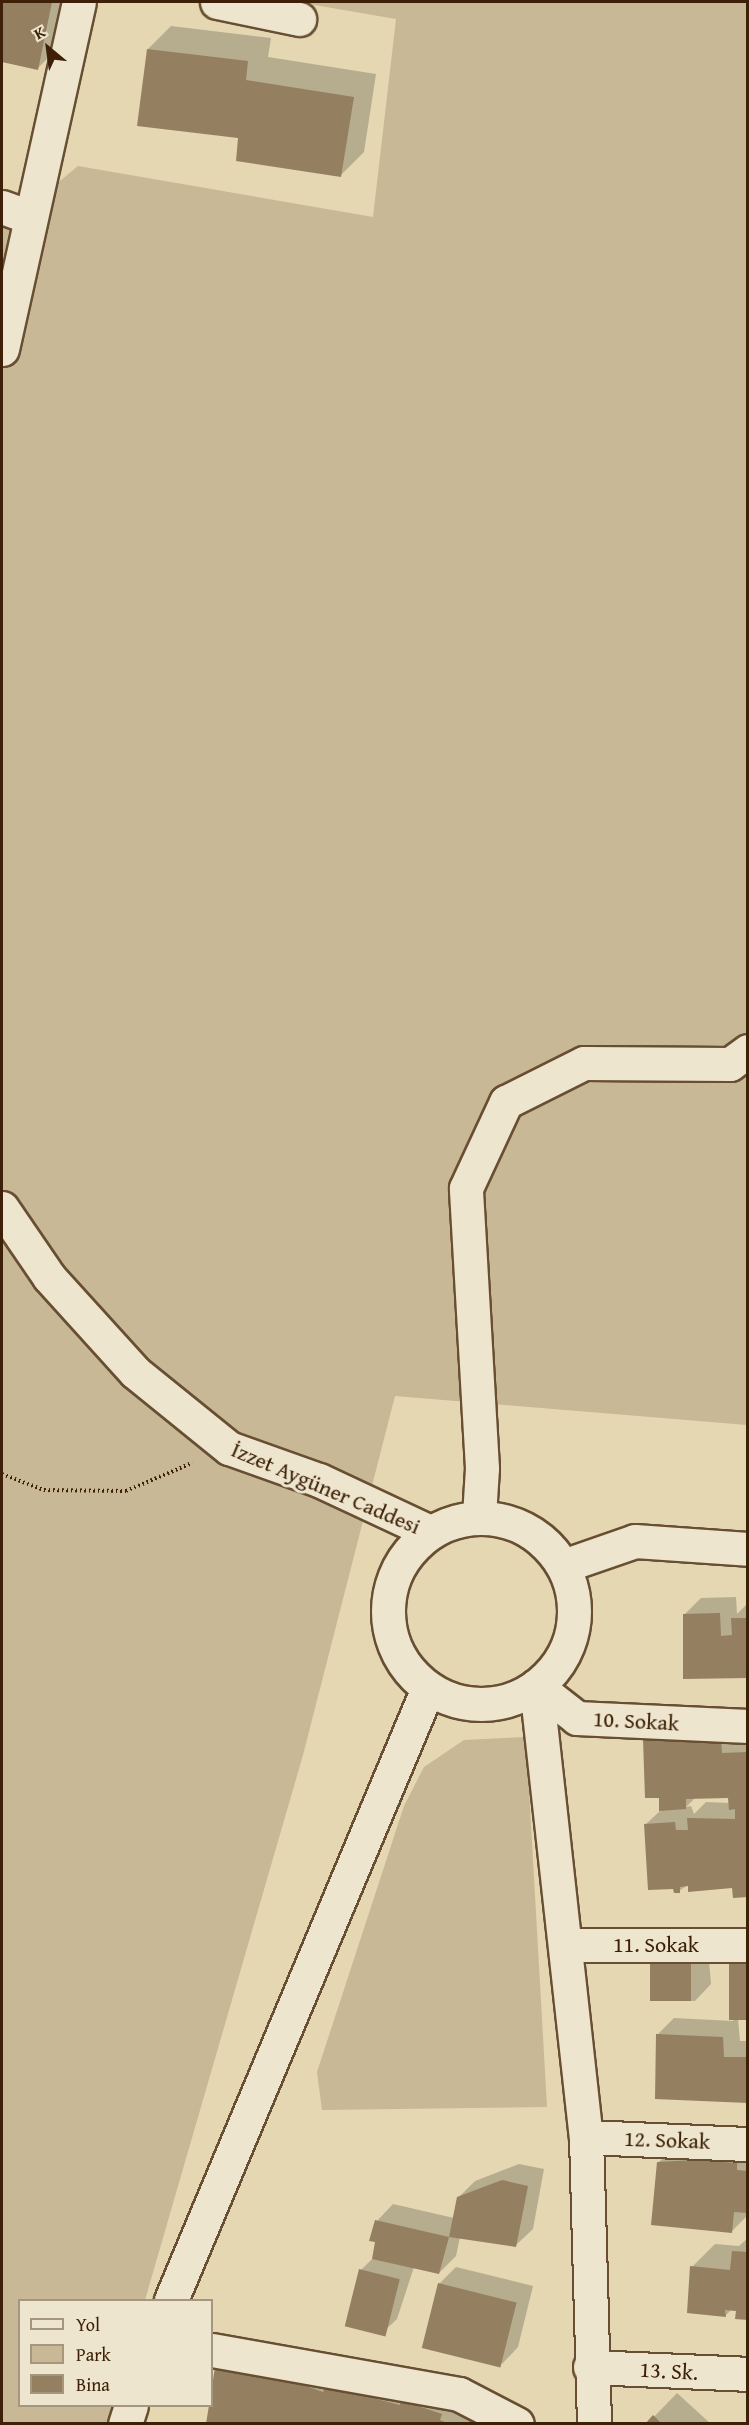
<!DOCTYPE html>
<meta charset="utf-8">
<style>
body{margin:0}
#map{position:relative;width:749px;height:2425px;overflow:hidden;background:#e4d7b2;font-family:"Gentium Book Plus",serif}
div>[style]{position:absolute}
.green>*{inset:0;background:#c8b895}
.shadow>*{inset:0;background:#0003}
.building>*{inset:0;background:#947f60;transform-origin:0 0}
.path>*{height:4px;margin-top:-2px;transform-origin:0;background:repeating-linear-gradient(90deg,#3e2008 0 1.5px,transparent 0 4.5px)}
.roads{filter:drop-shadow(2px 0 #684e32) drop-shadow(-2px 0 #684e32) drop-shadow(0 2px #684e32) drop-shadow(0 -2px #684e32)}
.minor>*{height:33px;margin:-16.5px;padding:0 16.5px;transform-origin:16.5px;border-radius:16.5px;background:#ede5cd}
.minor>.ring{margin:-16.5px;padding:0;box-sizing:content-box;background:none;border:33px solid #ede5cd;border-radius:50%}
span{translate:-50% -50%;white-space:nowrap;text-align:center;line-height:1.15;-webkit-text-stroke:6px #ede5cd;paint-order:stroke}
.street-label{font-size:22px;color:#3e2008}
.frame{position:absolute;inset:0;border:3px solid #3e2008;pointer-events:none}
.legend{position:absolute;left:18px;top:2299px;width:195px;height:108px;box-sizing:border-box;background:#ede5cd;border:2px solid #a7967e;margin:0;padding:8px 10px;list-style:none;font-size:18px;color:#3e2008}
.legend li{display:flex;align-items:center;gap:12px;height:30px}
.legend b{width:30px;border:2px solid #a7967e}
.north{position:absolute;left:18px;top:18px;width:60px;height:60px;-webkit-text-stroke:4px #ede5cd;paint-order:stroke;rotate:331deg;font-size:16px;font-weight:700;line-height:24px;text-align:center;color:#3e2008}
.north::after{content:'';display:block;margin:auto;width:21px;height:27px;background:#3e2008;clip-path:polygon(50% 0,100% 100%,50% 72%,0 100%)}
</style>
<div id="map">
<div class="green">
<div style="clip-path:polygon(297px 2px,747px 2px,747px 1425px,395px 1396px,303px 1755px,145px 2300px,20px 2300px,20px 2406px,114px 2406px,109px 2423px,2px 2424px,2px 229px,78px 166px,373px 217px,396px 19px)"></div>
<div style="clip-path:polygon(526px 1737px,547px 2107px,322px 2110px,317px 2072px,404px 1806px,424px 1767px,464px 1740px)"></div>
</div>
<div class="shadow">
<div style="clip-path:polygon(2px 2px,69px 2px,61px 45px,37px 69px,2px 60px)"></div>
<div style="clip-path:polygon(171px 26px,271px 38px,268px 57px,376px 74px,364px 152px,340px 176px,240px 137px,148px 49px)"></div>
<div style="clip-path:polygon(736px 1597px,737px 1614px,748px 1603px,748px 1676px,685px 1614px,701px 1598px)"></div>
<div style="clip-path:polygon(evenodd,661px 1723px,748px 1737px,748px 1896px,733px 1887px,689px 1884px,679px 1891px,646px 1824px,661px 1810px,661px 1797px,644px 1740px,661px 1723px,730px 1796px,730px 1803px,706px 1802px,694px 1814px,691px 1806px,686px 1807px,696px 1797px,730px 1796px)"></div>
<div style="clip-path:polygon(707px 1938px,711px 1984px,695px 2001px,653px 2000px)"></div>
<div style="clip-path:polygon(733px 1963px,740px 2041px,748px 2041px,748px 2101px,657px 2035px,674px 2018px,733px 2021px)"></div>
<div style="clip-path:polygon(675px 2146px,748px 2147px,748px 2215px,731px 2232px,659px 2162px)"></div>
<div style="clip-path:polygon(519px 2164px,544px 2169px,533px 2229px,516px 2245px,460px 2237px,456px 2256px,439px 2273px,414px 2267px,397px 2319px,380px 2335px,361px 2270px,374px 2257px,377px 2221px,393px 2204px,454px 2218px,458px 2198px,475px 2181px)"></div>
<div style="clip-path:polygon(748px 2238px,748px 2318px,732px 2309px,725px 2316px,692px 2267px,715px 2244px,739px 2246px)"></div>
<div style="clip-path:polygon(456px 2267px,533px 2286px,518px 2347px,502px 2364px,439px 2284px)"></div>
<div style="clip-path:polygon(330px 2364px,496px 2424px,210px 2424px)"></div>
<div style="clip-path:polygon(677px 2393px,711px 2424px,647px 2424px)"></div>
</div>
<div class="building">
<div style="clip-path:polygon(2px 2px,52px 2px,38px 70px,2px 62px)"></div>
<div style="clip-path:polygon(147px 49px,248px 61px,246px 80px,354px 97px,341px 177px,236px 161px,238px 138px,137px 126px)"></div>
<div style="clip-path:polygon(720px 1613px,721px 1636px,732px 1635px,731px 1618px,748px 1618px,748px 1678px,683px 1679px,683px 1614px)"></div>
<div style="clip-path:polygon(684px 1736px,721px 1739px,722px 1753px,748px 1752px,748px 1897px,733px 1898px,732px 1888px,688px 1892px,688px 1886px,680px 1887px,680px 1893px,674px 1893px,673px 1889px,648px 1890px,644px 1824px,675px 1822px,676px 1830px,688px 1830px,687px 1818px,735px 1819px,735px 1809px,729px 1810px,728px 1798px,686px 1799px,686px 1809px,659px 1811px,659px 1798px,645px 1798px,643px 1739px)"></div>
<div style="left:748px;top:1953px;width:67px;height:19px;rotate:90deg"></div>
<div style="left:650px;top:1954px;width:41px;height:47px"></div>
<div style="clip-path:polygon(656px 2034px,723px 2037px,724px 2057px,748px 2057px,748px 2103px,655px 2099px)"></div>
<div style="clip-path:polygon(696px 2160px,737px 2163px,737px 2170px,748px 2171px,748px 2213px,734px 2212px,732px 2233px,651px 2225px,657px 2162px)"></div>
<div style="clip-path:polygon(502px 2180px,528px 2186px,516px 2247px,449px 2237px,457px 2197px)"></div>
<div style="clip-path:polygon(375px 2220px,449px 2237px,439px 2274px,372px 2259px,375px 2242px,369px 2241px)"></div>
<div style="clip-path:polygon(732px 2251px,748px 2252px,748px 2320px,735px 2319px,736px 2311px,725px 2310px,726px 2317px,687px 2313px,690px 2266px,730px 2270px)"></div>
<div style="left:359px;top:2269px;width:42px;height:59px;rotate:14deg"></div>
<div style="left:438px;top:2283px;width:81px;height:67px;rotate:14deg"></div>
<div style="clip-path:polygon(216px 2361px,307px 2378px,306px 2386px,323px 2392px,326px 2386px,400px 2405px,400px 2400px,442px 2414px,440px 2420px,449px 2424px,206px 2424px)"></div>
<div style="clip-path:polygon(653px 2415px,662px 2424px,645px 2424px)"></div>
</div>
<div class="path">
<div style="left:2px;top:1474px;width:45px;rotate:20.9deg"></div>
<div style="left:44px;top:1490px;width:82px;rotate:0.7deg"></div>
<div style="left:126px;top:1491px;width:72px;rotate:-23deg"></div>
</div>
<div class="roads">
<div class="minor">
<div style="left:217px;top:2px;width:84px;rotate:11.7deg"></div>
<div style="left:2px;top:207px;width:30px;rotate:20deg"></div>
<div style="left:2px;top:349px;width:355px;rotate:-77.5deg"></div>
<div style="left:2px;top:1208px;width:83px;rotate:55.7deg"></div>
<div style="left:49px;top:1277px;width:128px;rotate:47.8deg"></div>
<div style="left:135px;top:1372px;width:121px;rotate:39deg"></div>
<div style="left:229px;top:1448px;width:96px;rotate:19.6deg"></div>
<div style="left:319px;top:1480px;width:123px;rotate:25.1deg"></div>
<div style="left:479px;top:1517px;width:49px;rotate:-86.5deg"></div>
<div style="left:482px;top:1468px;width:280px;rotate:-93.3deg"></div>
<div style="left:466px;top:1188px;width:95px;rotate:-65.1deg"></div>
<div style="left:506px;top:1102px;width:87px;rotate:-26.6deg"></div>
<div style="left:584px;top:1063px;width:146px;rotate:0.4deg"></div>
<div style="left:730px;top:1064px;width:22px;rotate:-36deg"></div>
<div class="ring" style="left:388px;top:1518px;width:153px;height:153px"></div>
<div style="left:563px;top:1566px;width:76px;rotate:-19.1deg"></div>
<div style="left:635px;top:1541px;width:113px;rotate:4deg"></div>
<div style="left:536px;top:1686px;width:454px;rotate:83.7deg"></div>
<div style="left:586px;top:2137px;width:287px;rotate:88.4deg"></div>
<div style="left:536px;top:1686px;width:52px;rotate:38deg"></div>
<div style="left:577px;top:1718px;width:171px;rotate:2.7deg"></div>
<div style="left:565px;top:1945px;width:183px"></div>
<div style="left:586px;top:2137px;width:162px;rotate:2.5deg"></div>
<div style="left:171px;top:2300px;width:664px;rotate:-67.22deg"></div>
<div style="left:212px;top:2350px;width:251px;rotate:10.1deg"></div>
<div style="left:459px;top:2394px;width:65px;rotate:27.3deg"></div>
<div style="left:590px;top:2367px;width:158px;rotate:2.5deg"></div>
<div style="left:125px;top:2424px;width:19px;rotate:-72deg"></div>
</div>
</div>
<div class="street-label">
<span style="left:326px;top:1488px;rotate:23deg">İzzet Aygüner Caddesi</span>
<span style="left:636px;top:1721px;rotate:3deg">10. Sokak</span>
<span style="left:656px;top:1945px">11. Sokak</span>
<span style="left:667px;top:2140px;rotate:2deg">12. Sokak</span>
<span style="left:669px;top:2371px;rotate:3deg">13. Sk.</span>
</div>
<div class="frame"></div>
<ul class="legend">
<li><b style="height:8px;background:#ede5cd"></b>Yol</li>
<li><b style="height:16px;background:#c8b895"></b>Park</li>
<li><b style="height:16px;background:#947f60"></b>Bina</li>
</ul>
<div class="north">K</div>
</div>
